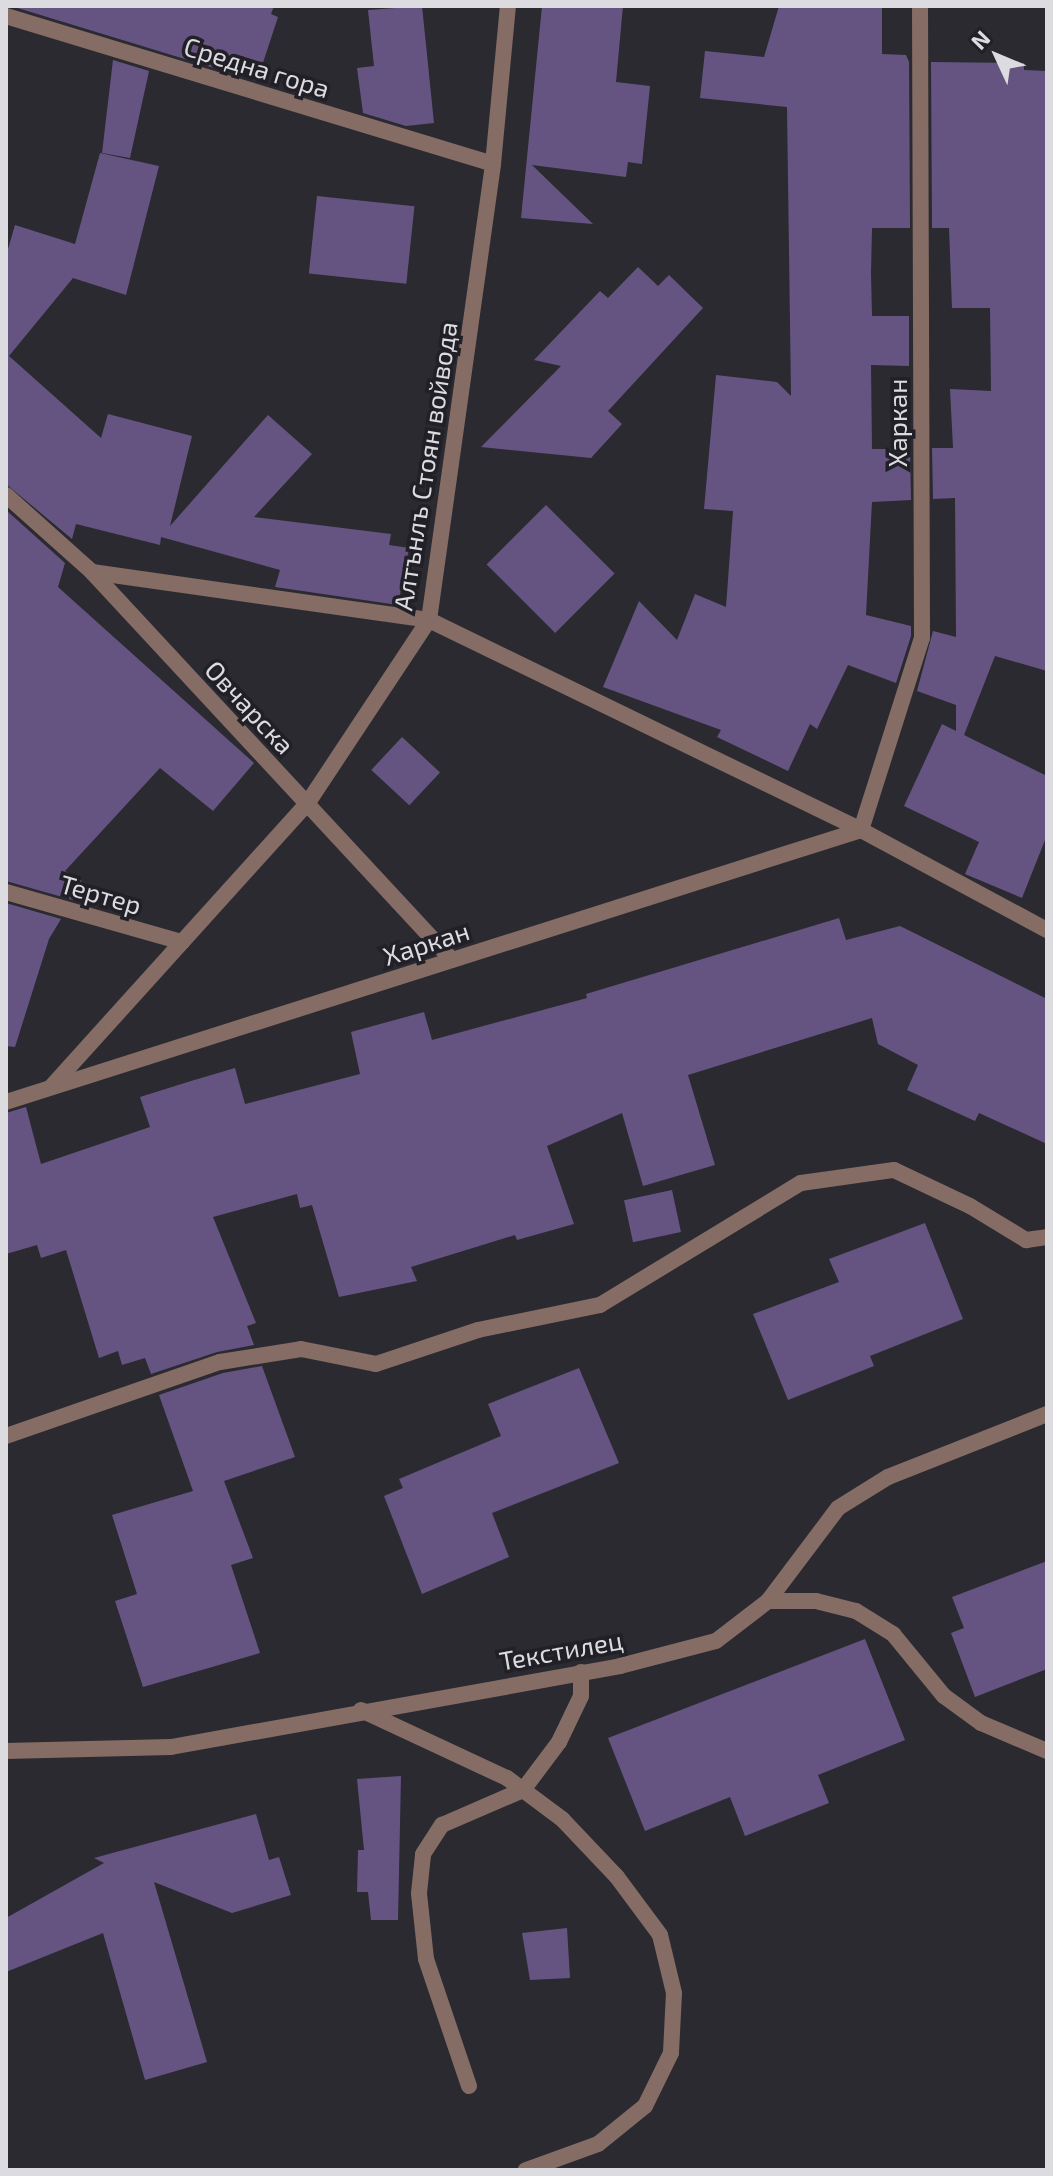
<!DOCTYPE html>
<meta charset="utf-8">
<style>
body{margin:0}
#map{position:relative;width:1053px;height:2176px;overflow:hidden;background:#2b2a31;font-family:"Exo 2",sans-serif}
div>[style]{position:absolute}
.building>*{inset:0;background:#655482;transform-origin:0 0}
.lane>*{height:16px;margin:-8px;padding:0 8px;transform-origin:8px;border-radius:8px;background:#856d65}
.street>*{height:16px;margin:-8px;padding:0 8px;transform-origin:8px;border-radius:8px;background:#856d65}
span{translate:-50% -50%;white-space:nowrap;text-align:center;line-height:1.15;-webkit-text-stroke:7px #222027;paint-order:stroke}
.street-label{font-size:26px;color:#dcdbe0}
.frame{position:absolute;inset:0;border:8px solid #dcdbe0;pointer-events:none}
.north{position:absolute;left:957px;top:16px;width:80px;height:80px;-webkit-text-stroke:6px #222027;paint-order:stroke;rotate:314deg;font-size:22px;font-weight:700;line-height:32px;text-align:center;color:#dcdbe0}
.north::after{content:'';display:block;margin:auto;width:28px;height:36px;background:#dcdbe0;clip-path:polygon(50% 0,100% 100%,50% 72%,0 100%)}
</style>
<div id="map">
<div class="building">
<div style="clip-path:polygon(11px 6px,274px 6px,271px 14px,278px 17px,257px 81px)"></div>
<div style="clip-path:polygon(422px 6px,434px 123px,406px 126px,363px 113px,357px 68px,374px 66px,368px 10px)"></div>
<div style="clip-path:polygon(542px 6px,623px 6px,616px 82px,650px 86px,642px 164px,628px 162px,626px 177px,532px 165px,593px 224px,521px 218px)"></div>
<div style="clip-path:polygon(779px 6px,882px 6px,882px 54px,906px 55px,909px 62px,910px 228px,872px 228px,871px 273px,872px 316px,909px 316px,909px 366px,871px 365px,872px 449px,910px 449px,911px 500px,872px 502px,866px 615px,911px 626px,911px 636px,896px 683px,848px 665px,817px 729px,810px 724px,788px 771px,717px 737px,721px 730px,603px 687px,639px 601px,677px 640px,695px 594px,726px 607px,733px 511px,704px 509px,716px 375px,777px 382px,791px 396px,787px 107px,700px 98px,705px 51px,764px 57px)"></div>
<div style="clip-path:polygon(113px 60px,149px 71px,130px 158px,102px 153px)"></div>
<div style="clip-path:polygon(931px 62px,1024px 63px,1024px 70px,1047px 71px,1047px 671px,995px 656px,964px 735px,1047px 776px,1047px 835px,1022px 898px,965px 874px,979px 842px,904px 806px,942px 724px,956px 731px,956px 705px,917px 691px,933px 631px,956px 637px,955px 498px,933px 499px,932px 448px,953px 448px,950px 389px,991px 391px,990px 308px,952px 308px,949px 228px,932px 228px)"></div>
<div style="clip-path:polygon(100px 153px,159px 166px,126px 295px,73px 278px,9px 356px,101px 438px,108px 414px,192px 436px,170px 526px,268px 415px,312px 454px,254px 517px,391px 534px,389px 545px,409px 548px,398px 605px,275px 587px,280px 570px,161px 537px,160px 545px,76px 524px,72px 539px,6px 484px,6px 256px,15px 225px,75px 244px)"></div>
<div style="left:317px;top:196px;width:98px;height:78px;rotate:6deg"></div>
<div style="clip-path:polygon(638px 267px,658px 286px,669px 275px,703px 308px,608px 411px,622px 424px,591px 458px,481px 447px,561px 366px,534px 360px,600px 291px,608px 298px)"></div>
<div style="left:546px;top:505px;width:97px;height:84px;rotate:45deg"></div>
<div style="clip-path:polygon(6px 510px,65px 563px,58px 587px,254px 763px,213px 811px,160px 768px,65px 871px,82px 881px,73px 900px,6px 881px)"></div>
<div style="left:402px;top:737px;width:52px;height:45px;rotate:43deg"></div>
<div style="clip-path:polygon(6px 903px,61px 919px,49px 939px,15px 1047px,6px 1046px)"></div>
<div style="clip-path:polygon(839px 918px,846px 940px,900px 926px,1047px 999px,1047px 1144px,979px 1113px,975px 1121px,907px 1090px,918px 1065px,878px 1044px,872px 1018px,688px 1075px,715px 1165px,643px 1186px,622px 1113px,547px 1146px,574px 1224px,517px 1240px,515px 1235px,411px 1267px,417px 1281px,339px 1297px,312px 1205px,300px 1208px,297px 1194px,213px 1217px,256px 1323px,247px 1326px,254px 1345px,217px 1352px,151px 1374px,145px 1358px,122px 1365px,118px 1351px,99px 1358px,66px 1250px,41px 1258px,37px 1245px,6px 1254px,6px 1113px,26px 1107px,41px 1164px,150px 1127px,140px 1097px,191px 1081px,235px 1068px,245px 1104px,360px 1074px,351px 1032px,424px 1012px,432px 1040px,587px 998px,586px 994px)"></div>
<div style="left:672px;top:1190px;width:43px;height:49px;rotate:78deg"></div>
<div style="clip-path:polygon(925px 1223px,963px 1319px,870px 1356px,874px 1366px,788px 1400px,753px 1314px,839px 1282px,829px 1259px)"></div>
<div style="clip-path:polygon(262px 1366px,295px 1457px,224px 1481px,253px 1558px,231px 1565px,260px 1653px,143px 1687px,115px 1601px,137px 1594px,112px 1515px,193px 1491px,159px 1395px,223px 1373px)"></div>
<div style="clip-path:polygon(579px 1368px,619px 1463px,492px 1513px,509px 1557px,422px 1594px,384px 1496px,403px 1488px,399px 1479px,501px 1436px,488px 1404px)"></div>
<div style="clip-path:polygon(1047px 1561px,1047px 1669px,975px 1697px,951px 1633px,964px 1628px,952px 1597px)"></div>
<div style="clip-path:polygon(865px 1639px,905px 1740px,818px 1775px,829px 1803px,745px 1836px,730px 1797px,645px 1831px,608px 1738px)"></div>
<div style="clip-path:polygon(401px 1776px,398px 1920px,371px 1920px,368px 1892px,357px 1892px,358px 1850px,364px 1850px,357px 1779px)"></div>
<div style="clip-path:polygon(256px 1814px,269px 1860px,279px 1857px,291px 1895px,232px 1913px,154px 1882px,207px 2062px,145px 2080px,103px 1933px,6px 1972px,6px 1918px,104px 1863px,94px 1858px)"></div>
<div style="clip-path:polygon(567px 1928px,570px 1978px,530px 1980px,522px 1933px)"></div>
</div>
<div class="lane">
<div style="left:768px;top:1601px;width:48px"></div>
<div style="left:816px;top:1601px;width:41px;rotate:14deg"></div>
<div style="left:856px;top:1611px;width:44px;rotate:31.9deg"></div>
<div style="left:893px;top:1634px;width:80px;rotate:50.6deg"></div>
<div style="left:944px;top:1696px;width:46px;rotate:36.1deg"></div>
<div style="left:981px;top:1723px;width:72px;rotate:23deg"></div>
<div style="left:361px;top:1710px;width:161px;rotate:25deg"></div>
<div style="left:507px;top:1778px;width:69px;rotate:36.7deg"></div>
<div style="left:562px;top:1819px;width:80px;rotate:46.5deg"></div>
<div style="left:617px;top:1877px;width:72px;rotate:53.4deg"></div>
<div style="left:660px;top:1935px;width:60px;rotate:76.4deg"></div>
<div style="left:674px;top:1993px;width:60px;rotate:92.9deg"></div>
<div style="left:671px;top:2053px;width:59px;rotate:116.1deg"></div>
<div style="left:645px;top:2106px;width:60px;rotate:141deg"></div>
<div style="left:598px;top:2144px;width:77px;rotate:160.1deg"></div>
<div style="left:469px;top:2086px;width:134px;rotate:-108.7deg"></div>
<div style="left:426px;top:1959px;width:66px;rotate:-96.1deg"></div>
<div style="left:419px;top:1893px;width:39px;rotate:-84deg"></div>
<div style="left:423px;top:1854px;width:35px;rotate:-57deg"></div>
<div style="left:442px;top:1825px;width:88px;rotate:-23.4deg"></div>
<div style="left:523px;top:1790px;width:60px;rotate:-53.1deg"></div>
<div style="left:559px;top:1742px;width:51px;rotate:-64.4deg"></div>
<div style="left:581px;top:1696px;width:24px;rotate:-90deg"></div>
</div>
<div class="street">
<div style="left:6px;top:16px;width:509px;rotate:16.9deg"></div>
<div style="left:6px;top:495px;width:115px;rotate:41.8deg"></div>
<div style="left:92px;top:572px;width:529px;rotate:47.14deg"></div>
<div style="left:92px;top:572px;width:340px;rotate:8.1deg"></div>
<div style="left:429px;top:620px;width:480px;rotate:25.9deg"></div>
<div style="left:861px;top:830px;width:211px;rotate:28.3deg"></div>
<div style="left:6px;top:892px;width:183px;rotate:15.9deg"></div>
<div style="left:51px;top:1087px;width:382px;rotate:-47.9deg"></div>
<div style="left:307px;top:804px;width:221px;rotate:-56.5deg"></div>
<div style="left:429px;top:620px;width:460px;rotate:-82deg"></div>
<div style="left:493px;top:164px;width:159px;rotate:-84.6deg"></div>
<div style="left:6px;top:1102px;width:897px;rotate:-17.65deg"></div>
<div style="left:861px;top:830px;width:201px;rotate:-72.4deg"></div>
<div style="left:922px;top:638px;width:632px;rotate:-90.18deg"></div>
<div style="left:6px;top:1436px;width:226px;rotate:-19.1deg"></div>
<div style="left:220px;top:1362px;width:82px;rotate:-9.1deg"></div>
<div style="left:301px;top:1349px;width:76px;rotate:11.3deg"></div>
<div style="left:376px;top:1364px;width:108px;rotate:-18.4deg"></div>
<div style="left:478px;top:1330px;width:125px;rotate:-11.6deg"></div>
<div style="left:600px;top:1305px;width:235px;rotate:-31.3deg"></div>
<div style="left:801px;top:1183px;width:94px;rotate:-8deg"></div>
<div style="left:894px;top:1170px;width:84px;rotate:25.3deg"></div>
<div style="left:970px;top:1206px;width:66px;rotate:31.3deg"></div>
<div style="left:1026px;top:1240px;width:21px;rotate:-8deg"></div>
<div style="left:6px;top:1751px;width:165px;rotate:-1.4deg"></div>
<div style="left:171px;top:1747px;width:456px;rotate:-10.2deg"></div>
<div style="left:620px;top:1666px;width:99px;rotate:-14.6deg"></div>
<div style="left:716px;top:1641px;width:66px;rotate:-37.6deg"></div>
<div style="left:768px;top:1601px;width:116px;rotate:-53deg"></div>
<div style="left:838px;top:1508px;width:59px;rotate:-31.8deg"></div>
<div style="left:888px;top:1477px;width:171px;rotate:-21.6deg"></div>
</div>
<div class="street-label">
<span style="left:257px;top:67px;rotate:17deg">Средна гора</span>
<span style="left:897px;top:423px;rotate:-90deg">Харкан</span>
<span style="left:425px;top:466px;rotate:-81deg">Алтънлъ Стоян войвода</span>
<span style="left:250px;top:707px;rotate:47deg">Овчарска</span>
<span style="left:101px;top:894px;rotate:16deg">Тертер</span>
<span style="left:426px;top:943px;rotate:-18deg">Харкан</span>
<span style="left:561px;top:1650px;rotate:-10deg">Текстилец</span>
</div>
<div class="frame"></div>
<div class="north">N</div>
</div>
